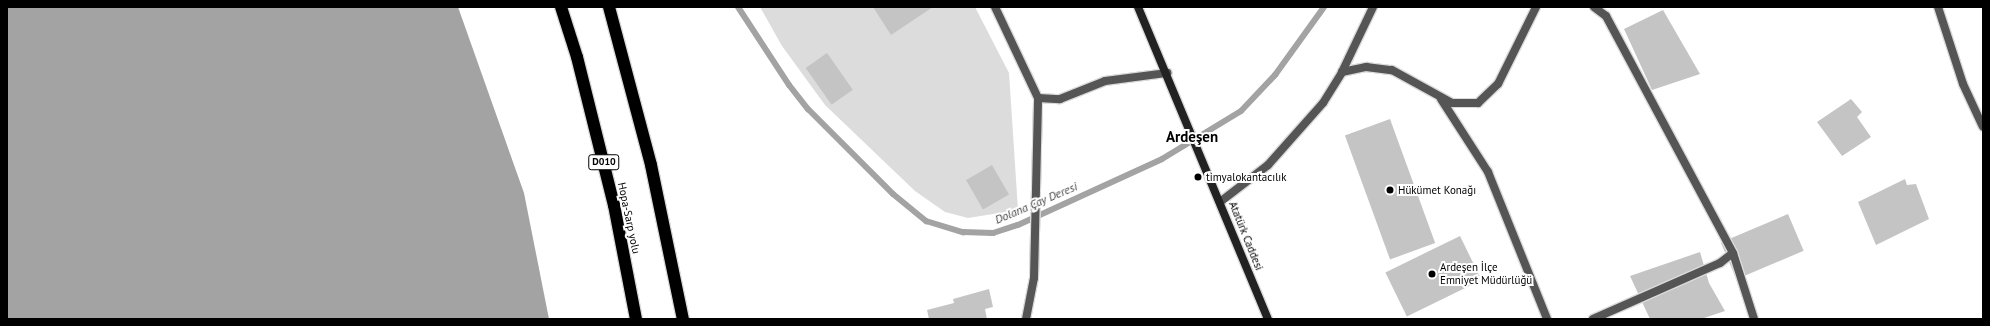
<!DOCTYPE html>
<meta charset="utf-8">
<style>
body{margin:0}
#map{position:relative;width:1990px;height:326px;overflow:hidden;background:#fff;font-family:"PT Sans",sans-serif}
div>[style]{position:absolute}
.green>*{inset:0;background:#dcdcdc}
.water>*{inset:0;background:#a3a3a3}
.stream>*{height:6px;margin:-3px;padding:0 3px;transform-origin:3px;border-radius:3px;background:#a3a3a3}
.building>*{inset:0;background:#c4c4c4;transform-origin:0 0}
.roads{filter:drop-shadow(1px 0 #dbdbdb) drop-shadow(-1px 0 #dbdbdb) drop-shadow(0 1px #dbdbdb) drop-shadow(0 -1px #dbdbdb)}
.street>*{height:8px;margin:-4px;padding:0 4px;transform-origin:4px;border-radius:4px;background:#555}
.secondary>*{height:8px;margin:-4px;padding:0 4px;transform-origin:4px;border-radius:4px;background:#222}
.highway>*{height:12px;margin:-6px;padding:0 6px;transform-origin:6px;border-radius:6px;background:#000}
.dots>*{width:11px;height:11px;translate:-50% -50%;box-sizing:border-box;border:2px solid #fff;border-radius:50%}
span{translate:-50% -50%;white-space:nowrap;text-align:center;line-height:1.15;-webkit-text-stroke:4px #fff;paint-order:stroke}
.shield-label span{padding:1px 3px;background:#fff;border:1px solid;border-radius:3px;-webkit-text-stroke-width:0}
.shield-label{font-size:10px;color:#000;font-weight:700}
.poi-label{font-size:11px;color:#000}
.left{translate:0 -50%;text-align:left}
.street-label{font-size:11px;color:#000}
.water-label{font-size:12px;color:#444;font-style:italic}
.district-label{font-size:15px;color:#000;font-weight:700}
.frame{position:absolute;inset:0;border:8px solid #000;pointer-events:none}
</style>
<div id="map">
<div class="green">
<div style="clip-path:polygon(760px 7px,975px 7px,1009px 73px,1018px 210px,968px 218px,945px 212px,915px 191px,825px 105px,782px 46px)"></div>
</div>
<div class="water">
<div style="clip-path:polygon(7px 7px,458px 7px,524px 193px,549px 319px,7px 319px)"></div>
</div>
<div class="stream">
<div style="left:738px;top:7px;width:93px;rotate:56.8deg"></div>
<div style="left:789px;top:85px;width:31px;rotate:52deg"></div>
<div style="left:808px;top:109px;width:120px;rotate:45deg"></div>
<div style="left:893px;top:194px;width:43px;rotate:39.3deg"></div>
<div style="left:926px;top:221px;width:39px;rotate:17deg"></div>
<div style="left:963px;top:232px;width:30px;rotate:2deg"></div>
<div style="left:993px;top:233px;width:26px;rotate:-18deg"></div>
<div style="left:1018px;top:225px;width:158px;rotate:-24.6deg"></div>
<div style="left:1162px;top:159px;width:92px;rotate:-31.3deg"></div>
<div style="left:1241px;top:111px;width:50px;rotate:-46.6deg"></div>
<div style="left:1275px;top:75px;width:84px;rotate:-54.2deg"></div>
</div>
<div class="building">
<div style="clip-path:polygon(873px 7px,933px 7px,891px 35px)"></div>
<div style="clip-path:polygon(1663px 10px,1700px 74px,1652px 90px,1624px 29px)"></div>
<div style="left:827px;top:53px;width:45px;height:26px;rotate:55deg"></div>
<div style="clip-path:polygon(1851px 99px,1862px 112px,1857px 117px,1871px 137px,1842px 156px,1817px 122px)"></div>
<div style="left:1390px;top:119px;width:132px;height:48px;rotate:70deg"></div>
<div style="left:992px;top:165px;width:34px;height:30px;rotate:60deg"></div>
<div style="clip-path:polygon(1905px 179px,1907px 185px,1916px 184px,1929px 219px,1876px 245px,1858px 202px)"></div>
<div style="left:1788px;top:214px;width:40px;height:73px;rotate:67deg"></div>
<div style="left:1460px;top:236px;width:49px;height:83px;rotate:64deg"></div>
<div style="clip-path:polygon(1700px 252px,1709px 283px,1725px 311px,1701px 319px,1650px 319px,1630px 276px)"></div>
<div style="clip-path:polygon(989px 289px,993px 307px,985px 309px,987px 319px,929px 319px,927px 310px,954px 303px,953px 299px)"></div>
</div>
<div class="roads">
<div class="street">
<div style="left:995px;top:7px;width:101px;rotate:64.7deg"></div>
<div style="left:1038px;top:98px;width:22px;rotate:3deg"></div>
<div style="left:1060px;top:99px;width:48px;rotate:-21.8deg"></div>
<div style="left:1105px;top:81px;width:63px;rotate:-7.4deg"></div>
<div style="left:1594px;top:7px;width:15px;rotate:37deg"></div>
<div style="left:1606px;top:16px;width:269px;rotate:61.8deg"></div>
<div style="left:1733px;top:253px;width:69px;rotate:72.3deg"></div>
<div style="left:1938px;top:7px;width:81px;rotate:72deg"></div>
<div style="left:1963px;top:84px;width:47px;rotate:65.1deg"></div>
<div style="left:1342px;top:72px;width:25px;rotate:-12deg"></div>
<div style="left:1366px;top:67px;width:26px;rotate:7deg"></div>
<div style="left:1392px;top:70px;width:68px;rotate:28.8deg"></div>
<div style="left:1452px;top:103px;width:26px"></div>
<div style="left:1478px;top:103px;width:28px;rotate:-44deg"></div>
<div style="left:1498px;top:84px;width:86px;rotate:-63.7deg"></div>
<div style="left:1441px;top:99px;width:87px;rotate:57.2deg"></div>
<div style="left:1488px;top:172px;width:158px;rotate:68.1deg"></div>
<div style="left:1220px;top:202px;width:61px;rotate:-37.6deg"></div>
<div style="left:1268px;top:165px;width:83px;rotate:-48.4deg"></div>
<div style="left:1323px;top:103px;width:36px;rotate:-58deg"></div>
<div style="left:1342px;top:72px;width:72px;rotate:-64.5deg"></div>
<div style="left:1026px;top:319px;width:42px;rotate:-79deg"></div>
<div style="left:1034px;top:278px;width:180px;rotate:-88.7deg"></div>
<div style="left:1593px;top:319px;width:139px;rotate:-23.8deg"></div>
<div style="left:1720px;top:263px;width:16px;rotate:-38deg"></div>
</div>
<div class="secondary">
<div style="left:1138px;top:7px;width:338px;rotate:67.4deg"></div>
</div>
<div class="highway">
<div style="left:561px;top:7px;width:52px;rotate:72.3deg"></div>
<div style="left:577px;top:57px;width:153px;rotate:76deg"></div>
<div style="left:614px;top:205px;width:116px;rotate:79.1deg"></div>
<div style="left:609px;top:7px;width:163px;rotate:75.1deg"></div>
<div style="left:651px;top:165px;width:157px;rotate:78.3deg"></div>
</div>
</div>
<div class="dots">
<div style="left:1198px;top:177px;background:#000"></div>
<div style="left:1390px;top:190px;background:#000"></div>
<div style="left:1432px;top:274px;background:#000"></div>
</div>
<div class="shield-label">
<span style="left:604px;top:162px">D010</span>
</div>
<div class="poi-label">
<span class="left" style="left:1206px;top:177px">timyalokantacılık</span>
<span class="left" style="left:1398px;top:190px">Hükümet Konağı</span>
<span class="left" style="left:1440px;top:274px">Ardeşen İlçe<br>Emniyet Müdürlüğü</span>
</div>
<div class="street-label">
<span style="left:629px;top:218px;rotate:78deg">Hopa-Sarp yolu</span>
<span style="left:1246px;top:236px;rotate:68deg">Atatürk Caddesi</span>
</div>
<div class="water-label">
<span style="left:1036px;top:203px;rotate:-23deg">Dolana Çay Deresi</span>
</div>
<div class="district-label">
<span style="left:1192px;top:137px">Ardeşen</span>
</div>
<div class="frame"></div>
</div>
